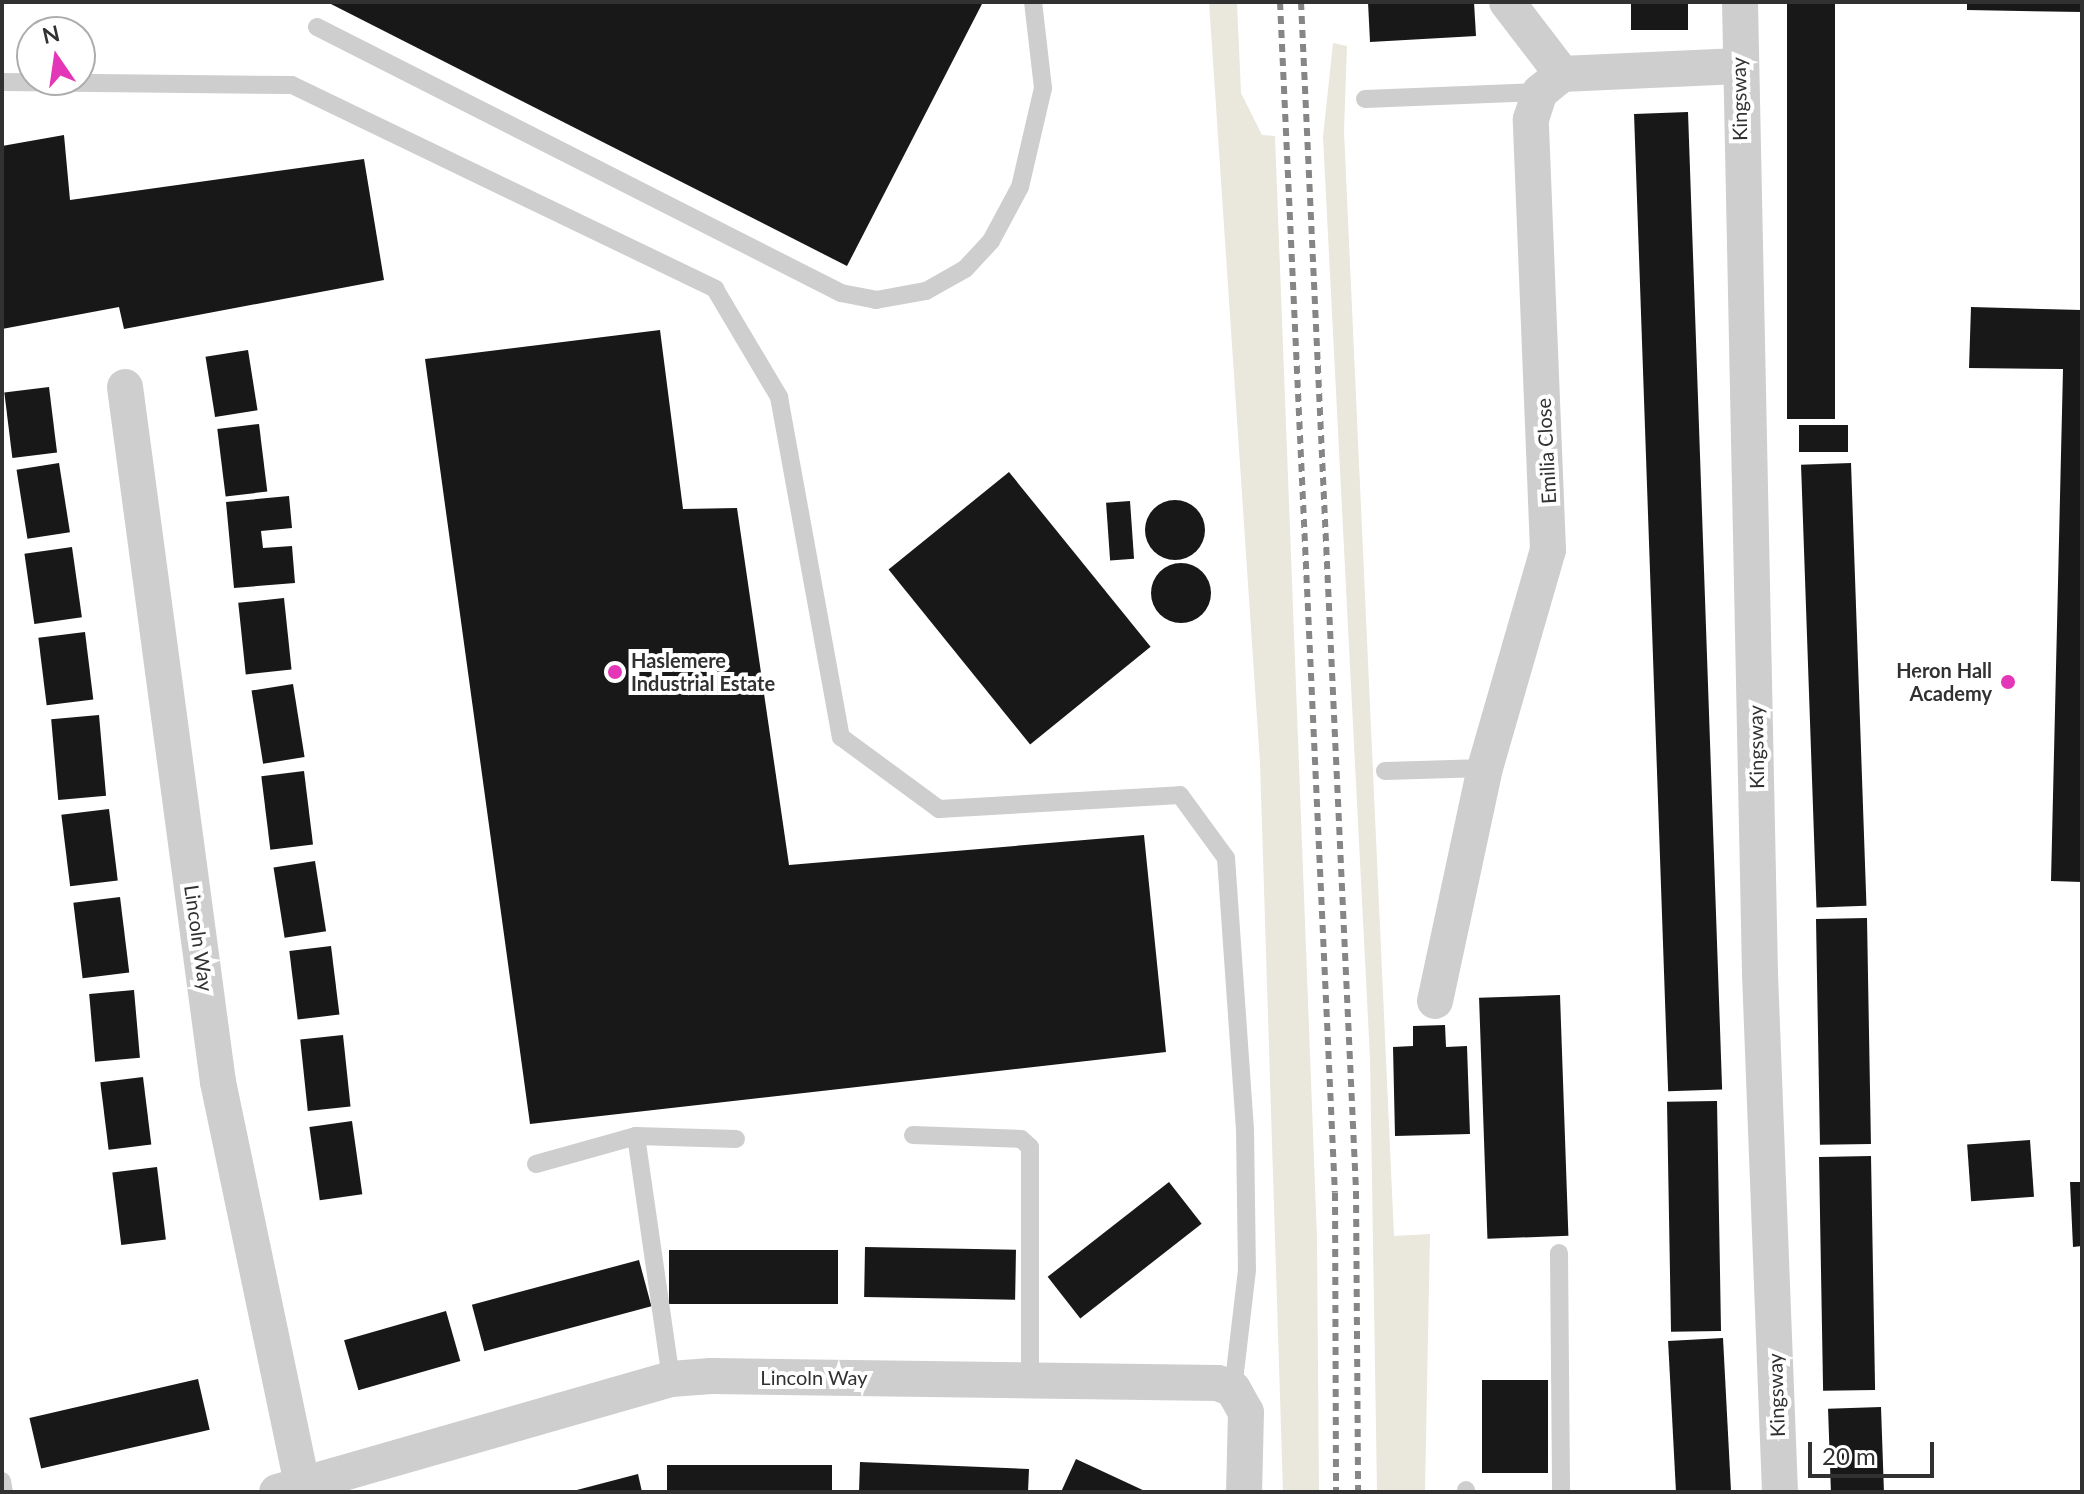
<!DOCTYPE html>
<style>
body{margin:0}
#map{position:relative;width:2084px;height:1494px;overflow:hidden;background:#fff;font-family:Lato,sans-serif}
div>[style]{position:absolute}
.green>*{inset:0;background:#eae8dc}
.building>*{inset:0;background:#181818;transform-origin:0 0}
.round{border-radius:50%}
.service>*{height:18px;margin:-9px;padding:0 9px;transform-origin:9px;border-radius:9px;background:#cecece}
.minor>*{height:36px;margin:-18px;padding:0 18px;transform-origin:18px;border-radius:18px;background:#cecece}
.rail>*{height:6px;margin-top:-3px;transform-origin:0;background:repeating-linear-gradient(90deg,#868686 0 8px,transparent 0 14px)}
.dots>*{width:22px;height:22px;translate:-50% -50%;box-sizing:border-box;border:4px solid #fff;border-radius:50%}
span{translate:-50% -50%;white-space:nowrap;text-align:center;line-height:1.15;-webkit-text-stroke:8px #fff;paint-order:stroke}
.street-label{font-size:20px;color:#313131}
.poi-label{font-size:20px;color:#313131;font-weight:700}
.left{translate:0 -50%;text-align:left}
.right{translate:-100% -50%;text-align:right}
.frame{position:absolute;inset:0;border:4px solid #313131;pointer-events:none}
.north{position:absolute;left:16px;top:16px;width:80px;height:80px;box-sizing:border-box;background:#fff;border:2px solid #adadad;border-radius:50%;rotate:347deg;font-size:22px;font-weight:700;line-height:32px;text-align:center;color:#313131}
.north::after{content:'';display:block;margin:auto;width:28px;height:36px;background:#e437b7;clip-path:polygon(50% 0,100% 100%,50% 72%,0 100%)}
.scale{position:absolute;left:1808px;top:1442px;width:126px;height:36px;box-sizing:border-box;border:4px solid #313131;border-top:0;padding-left:10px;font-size:24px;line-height:28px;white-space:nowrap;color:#313131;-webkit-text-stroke:6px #fff;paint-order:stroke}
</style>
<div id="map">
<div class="green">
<div style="clip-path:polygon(1209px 2px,1237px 2px,1241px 93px,1262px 135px,1275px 136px,1317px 1237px,1319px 1492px,1283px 1492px,1260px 763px)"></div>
<div style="clip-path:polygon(1333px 43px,1347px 46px,1344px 131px,1394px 1236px,1430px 1234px,1425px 1492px,1377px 1492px,1370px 1058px,1323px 137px)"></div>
</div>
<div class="building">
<div style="clip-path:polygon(327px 2px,983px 2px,847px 266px)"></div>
<div style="clip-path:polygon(1368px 2px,1474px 2px,1476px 36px,1370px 42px)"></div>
<div style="left:1631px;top:2px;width:57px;height:28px"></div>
<div style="left:1787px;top:2px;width:48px;height:417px"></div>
<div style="clip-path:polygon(1967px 2px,2082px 2px,2082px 12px,1967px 10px)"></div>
<div style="left:1688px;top:112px;width:978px;height:54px;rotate:88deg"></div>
<div style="clip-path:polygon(64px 135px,70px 200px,364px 159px,384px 280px,124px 329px,119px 307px,2px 329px,2px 146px)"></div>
<div style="clip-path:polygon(1971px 307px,2082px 310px,2082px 882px,2051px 881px,2063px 369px,1969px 368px)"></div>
<div style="clip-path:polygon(660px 330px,683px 509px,737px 508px,789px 865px,1144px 835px,1166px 1052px,530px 1124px,425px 359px)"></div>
<div style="left:248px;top:350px;width:61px;height:43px;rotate:81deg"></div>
<div style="left:49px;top:387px;width:66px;height:45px;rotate:83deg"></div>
<div style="left:259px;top:424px;width:68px;height:42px;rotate:83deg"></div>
<div style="left:1848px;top:425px;width:27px;height:49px;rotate:90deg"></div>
<div style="left:59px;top:463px;width:70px;height:43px;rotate:81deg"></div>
<div style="left:1851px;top:463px;width:443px;height:50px;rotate:88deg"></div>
<div style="left:1009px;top:472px;width:225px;height:155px;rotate:51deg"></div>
<div style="clip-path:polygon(289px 496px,292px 528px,261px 531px,263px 548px,292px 546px,295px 583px,234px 588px,226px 502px)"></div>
<div class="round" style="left:1145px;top:500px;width:60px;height:60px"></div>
<div style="left:1130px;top:501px;width:58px;height:24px;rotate:86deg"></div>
<div style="left:72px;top:547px;width:71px;height:48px;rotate:82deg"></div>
<div class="round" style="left:1151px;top:563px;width:60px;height:60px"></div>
<div style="left:284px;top:598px;width:72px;height:46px;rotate:84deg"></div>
<div style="left:85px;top:632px;width:68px;height:47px;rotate:83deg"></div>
<div style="left:293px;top:684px;width:74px;height:42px;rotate:81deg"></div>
<div style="left:99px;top:715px;width:81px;height:48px;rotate:85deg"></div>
<div style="left:304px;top:771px;width:74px;height:43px;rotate:83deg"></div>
<div style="left:109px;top:809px;width:72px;height:48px;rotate:83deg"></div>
<div style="left:315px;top:861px;width:71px;height:42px;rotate:81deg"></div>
<div style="left:120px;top:897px;width:76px;height:47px;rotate:83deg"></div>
<div style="left:1867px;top:918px;width:226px;height:51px;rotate:89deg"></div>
<div style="left:331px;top:946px;width:69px;height:42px;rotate:83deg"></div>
<div style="left:134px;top:990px;width:68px;height:45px;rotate:85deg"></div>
<div style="left:1560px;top:995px;width:241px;height:81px;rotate:88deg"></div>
<div style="clip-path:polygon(1445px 1025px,1446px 1047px,1467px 1046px,1470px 1134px,1395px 1136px,1393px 1047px,1413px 1046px,1413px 1026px)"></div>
<div style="left:343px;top:1035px;width:72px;height:43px;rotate:84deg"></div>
<div style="left:143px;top:1077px;width:68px;height:43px;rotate:83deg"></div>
<div style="left:1717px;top:1101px;width:230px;height:50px;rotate:89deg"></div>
<div style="left:352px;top:1121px;width:74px;height:43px;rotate:82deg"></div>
<div style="left:2030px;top:1140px;width:57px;height:63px;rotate:86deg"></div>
<div style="left:1871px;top:1156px;width:234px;height:52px;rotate:89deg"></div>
<div style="left:157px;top:1167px;width:73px;height:45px;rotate:83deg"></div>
<div style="left:1169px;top:1182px;width:53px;height:154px;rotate:52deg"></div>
<div style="clip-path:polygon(2070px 1182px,2082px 1182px,2082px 1246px,2073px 1247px)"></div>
<div style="left:865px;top:1247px;width:151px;height:50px;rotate:1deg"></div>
<div style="left:669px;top:1250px;width:169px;height:54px"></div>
<div style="left:639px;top:1260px;width:48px;height:173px;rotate:75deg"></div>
<div style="left:446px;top:1311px;width:52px;height:106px;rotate:74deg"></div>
<div style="left:1723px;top:1338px;width:154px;height:55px;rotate:87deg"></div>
<div style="left:198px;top:1379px;width:52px;height:173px;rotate:77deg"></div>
<div style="left:1482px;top:1380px;width:66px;height:93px"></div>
<div style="left:1881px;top:1407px;width:85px;height:53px;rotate:88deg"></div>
<div style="clip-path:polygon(1076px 1459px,1147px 1492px,1061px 1492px)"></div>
<div style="clip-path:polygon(860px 1462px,1029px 1469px,1028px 1492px,859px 1492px)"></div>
<div style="left:832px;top:1465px;width:27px;height:165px;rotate:90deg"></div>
<div style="clip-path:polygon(638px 1474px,642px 1492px,574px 1492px,573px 1491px)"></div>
</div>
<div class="service">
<div style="left:317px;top:27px;width:588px;rotate:26.91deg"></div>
<div style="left:841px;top:293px;width:36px;rotate:11deg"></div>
<div style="left:876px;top:300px;width:51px;rotate:-10.2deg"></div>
<div style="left:926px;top:291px;width:45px;rotate:-29.4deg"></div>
<div style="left:965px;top:269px;width:38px;rotate:-47deg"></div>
<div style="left:991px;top:241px;width:61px;rotate:-61.8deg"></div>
<div style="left:1020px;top:187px;width:102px;rotate:-76.9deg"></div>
<div style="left:1043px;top:88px;width:87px;rotate:-96.6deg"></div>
<div style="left:2px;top:82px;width:290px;rotate:0.6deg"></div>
<div style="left:292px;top:85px;width:470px;rotate:25.7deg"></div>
<div style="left:715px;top:289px;width:126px;rotate:59.3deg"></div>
<div style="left:779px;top:397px;width:346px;rotate:79.7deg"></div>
<div style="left:841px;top:737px;width:122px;rotate:36.3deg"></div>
<div style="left:939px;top:809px;width:241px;rotate:-3.3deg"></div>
<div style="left:1180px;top:795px;width:78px;rotate:53.9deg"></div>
<div style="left:1226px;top:858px;width:273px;rotate:86deg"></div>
<div style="left:1245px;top:1130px;width:140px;rotate:89.2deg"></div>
<div style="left:1247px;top:1270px;width:120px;rotate:96.7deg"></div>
<div style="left:1365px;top:99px;width:175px;rotate:-2.3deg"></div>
<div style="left:1385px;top:771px;width:100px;rotate:-1.7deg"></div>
<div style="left:913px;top:1135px;width:108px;rotate:2.1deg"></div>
<div style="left:1021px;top:1139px;width:12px;rotate:42deg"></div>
<div style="left:1030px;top:1147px;width:231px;rotate:90deg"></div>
<div style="left:636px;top:1136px;width:246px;rotate:81.8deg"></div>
<div style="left:536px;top:1164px;width:104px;rotate:-15.6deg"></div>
<div style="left:636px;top:1136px;width:100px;rotate:1.7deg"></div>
<div style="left:1559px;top:1253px;width:239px;rotate:89.5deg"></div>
<div style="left:2px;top:1481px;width:11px;rotate:80deg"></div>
<div style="left:1466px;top:1490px;width:2px;rotate:90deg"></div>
</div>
<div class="minor">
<div style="left:1507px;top:2px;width:91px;rotate:52.6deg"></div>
<div style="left:1740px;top:2px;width:972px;rotate:88.82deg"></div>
<div style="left:1760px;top:974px;width:518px;rotate:87.79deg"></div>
<div style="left:125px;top:387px;width:701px;rotate:82.38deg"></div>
<div style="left:218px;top:1082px;width:412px;rotate:78.2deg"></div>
<div style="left:1435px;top:1001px;width:238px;rotate:-77.9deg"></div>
<div style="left:1485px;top:768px;width:227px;rotate:-73.9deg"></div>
<div style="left:1548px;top:550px;width:431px;rotate:-92.3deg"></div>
<div style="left:1531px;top:119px;width:28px;rotate:-72deg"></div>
<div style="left:1540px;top:92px;width:28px;rotate:-39deg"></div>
<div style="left:1562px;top:74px;width:177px;rotate:-2.6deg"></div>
<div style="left:277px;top:1492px;width:410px;rotate:-16deg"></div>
<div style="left:671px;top:1379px;width:40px;rotate:-4.3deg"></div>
<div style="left:711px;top:1376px;width:507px;rotate:0.79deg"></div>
<div style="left:1218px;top:1383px;width:16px;rotate:22deg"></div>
<div style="left:1233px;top:1389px;width:26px;rotate:61deg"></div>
<div style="left:1246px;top:1412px;width:80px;rotate:91.4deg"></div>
</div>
<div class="rail">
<div style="left:1280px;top:2px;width:1192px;rotate:87.36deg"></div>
<div style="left:1335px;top:1193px;width:299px;rotate:89.8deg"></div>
<div style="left:1301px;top:2px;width:1190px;rotate:87.35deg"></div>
<div style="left:1356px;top:1191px;width:301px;rotate:89.6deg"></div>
</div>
<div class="dots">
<div style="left:615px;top:672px;background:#e437b7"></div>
<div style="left:2008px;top:682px;background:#e437b7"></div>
</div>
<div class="street-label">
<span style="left:1739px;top:99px;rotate:-91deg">Kingsway</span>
<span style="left:1546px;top:451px;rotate:-93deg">Emilia Close</span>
<span style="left:1756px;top:747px;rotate:-91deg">Kingsway</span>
<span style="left:199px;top:938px;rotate:82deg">Lincoln Way</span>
<span style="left:814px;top:1377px">Lincoln Way</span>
<span style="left:1776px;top:1395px;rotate:-92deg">Kingsway</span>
</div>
<div class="poi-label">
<span class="left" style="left:631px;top:672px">Haslemere<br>Industrial Estate</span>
<span class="right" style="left:1992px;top:682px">Heron Hall<br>Academy</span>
</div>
<div class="frame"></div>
<div class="north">N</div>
<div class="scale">20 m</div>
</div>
